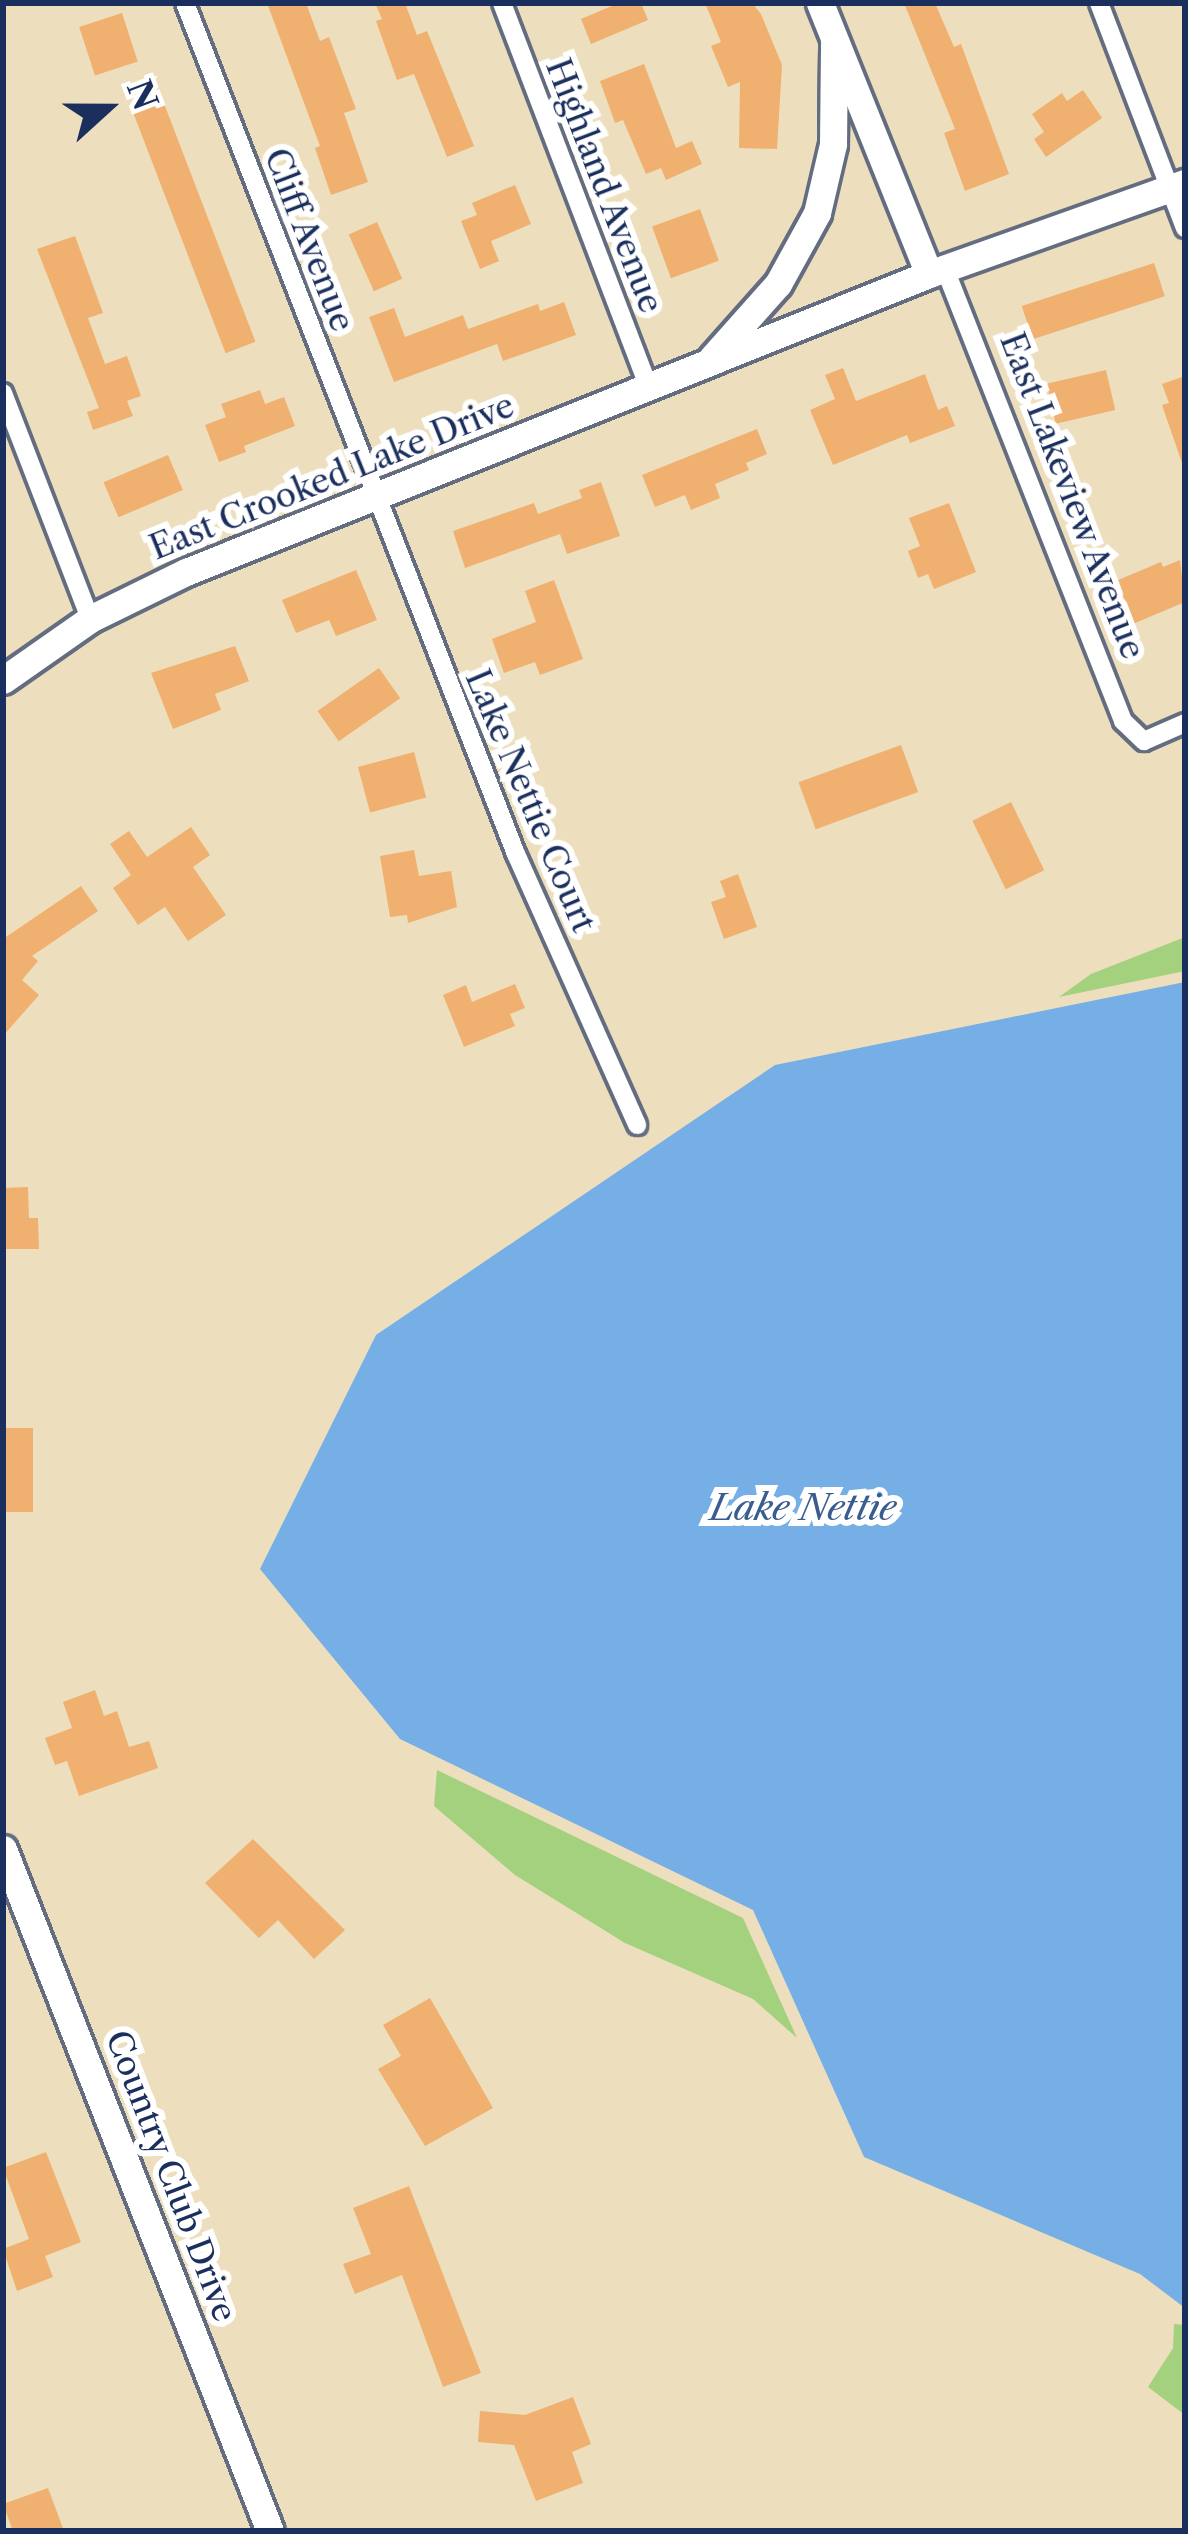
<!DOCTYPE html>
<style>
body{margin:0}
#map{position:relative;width:1188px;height:2534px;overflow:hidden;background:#eddfbe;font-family:"Libre Caslon Text",serif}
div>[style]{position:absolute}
.green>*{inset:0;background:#a4d17e}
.water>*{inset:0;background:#75afe6}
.building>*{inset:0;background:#efb070;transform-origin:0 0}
.roads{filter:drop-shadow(3px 0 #646d80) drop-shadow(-3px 0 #646d80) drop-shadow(0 3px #646d80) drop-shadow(0 -3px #646d80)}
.street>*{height:18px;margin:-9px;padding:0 9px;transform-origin:9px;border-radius:9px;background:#fff}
.secondary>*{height:27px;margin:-13.5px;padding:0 13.5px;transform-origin:13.5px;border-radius:13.5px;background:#fff}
span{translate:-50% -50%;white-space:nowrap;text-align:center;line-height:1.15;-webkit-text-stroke:12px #fff;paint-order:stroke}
.street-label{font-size:33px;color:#1b2f5e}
.water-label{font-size:36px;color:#3a5c8e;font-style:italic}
.frame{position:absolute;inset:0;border:6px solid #1b2f5e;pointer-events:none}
.north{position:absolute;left:48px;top:48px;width:120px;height:120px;-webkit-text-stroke:9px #fff;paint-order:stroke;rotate:69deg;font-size:33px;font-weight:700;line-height:48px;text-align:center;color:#1b2f5e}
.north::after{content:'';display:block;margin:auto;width:42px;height:54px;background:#1b2f5e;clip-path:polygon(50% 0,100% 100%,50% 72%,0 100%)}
</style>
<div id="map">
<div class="green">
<div style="clip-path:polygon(1185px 937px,1185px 971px,1059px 997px,1091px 974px)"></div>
<div style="clip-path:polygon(437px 1770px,743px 1918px,797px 2038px,753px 1999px,625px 1943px,515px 1875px,434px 1806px)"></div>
<div style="clip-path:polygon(1174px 2324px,1185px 2325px,1185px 2415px,1148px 2387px,1173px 2348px)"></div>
</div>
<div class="water">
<div style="clip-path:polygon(1185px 982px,1185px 2308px,1140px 2274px,864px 2157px,753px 1910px,400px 1739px,260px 1569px,376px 1335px,775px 1065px)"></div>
</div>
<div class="building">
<div style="clip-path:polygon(267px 3px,306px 3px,320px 41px,329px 37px,356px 109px,344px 113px,368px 182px,331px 195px,315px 148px,320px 146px)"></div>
<div style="clip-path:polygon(375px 3px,405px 3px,417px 35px,427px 31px,474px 146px,447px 157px,414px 74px,397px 80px,376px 21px,382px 19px)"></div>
<div style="clip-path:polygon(619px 3px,641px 3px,648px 20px,591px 44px,581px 19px)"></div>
<div style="clip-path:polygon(705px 3px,752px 3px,761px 14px,782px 65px,777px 149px,739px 148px,740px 82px,728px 87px,711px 46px,721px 42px)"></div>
<div style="clip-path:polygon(904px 3px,935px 3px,954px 47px,961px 44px,1009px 174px,965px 191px,944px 133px,955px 129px)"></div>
<div style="left:122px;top:13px;width:51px;height:45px;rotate:72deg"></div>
<div style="clip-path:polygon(644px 64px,676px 148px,692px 141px,702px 164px,666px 180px,661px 168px,646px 174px,623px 120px,615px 123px,600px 81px)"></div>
<div style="clip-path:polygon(1083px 90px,1102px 118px,1046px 157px,1034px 139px,1044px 132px,1032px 114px,1062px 93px,1067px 101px)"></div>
<div style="left:163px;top:101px;width:258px;height:32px;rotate:69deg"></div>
<div style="clip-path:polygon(515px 185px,531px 224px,491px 241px,499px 261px,480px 269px,461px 221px,477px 215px,472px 203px)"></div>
<div style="left:700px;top:209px;width:55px;height:51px;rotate:70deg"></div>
<div style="left:377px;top:222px;width:62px;height:31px;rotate:66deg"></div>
<div style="clip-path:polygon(75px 236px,103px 313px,88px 318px,105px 364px,127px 356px,141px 396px,127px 401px,133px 416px,93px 430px,87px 412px,99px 408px,37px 249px)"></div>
<div style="left:1154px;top:263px;width:35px;height:139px;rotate:72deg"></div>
<div style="clip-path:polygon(564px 302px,576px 335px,503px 361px,497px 344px,394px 382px,369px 317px,394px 308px,405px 337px,463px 315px,468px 329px,538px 304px,540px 311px)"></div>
<div style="clip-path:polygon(843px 368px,856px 401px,925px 374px,938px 410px,947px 406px,955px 426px,910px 443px,907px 435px,833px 465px,810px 410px,835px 399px,825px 375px)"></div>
<div style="left:1106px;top:370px;width:41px;height:61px;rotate:77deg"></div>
<div style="clip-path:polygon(1185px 376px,1185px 463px,1182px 463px,1162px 405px,1169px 403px,1162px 384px)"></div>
<div style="clip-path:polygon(260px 390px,265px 404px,284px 397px,295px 426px,244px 446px,246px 452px,219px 462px,205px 425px,226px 417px,221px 404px)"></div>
<div style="clip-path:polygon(757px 429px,767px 454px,746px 463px,749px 470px,715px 484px,720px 498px,691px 510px,685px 495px,655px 507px,642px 475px)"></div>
<div style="left:168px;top:455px;width:38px;height:70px;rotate:67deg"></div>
<div style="clip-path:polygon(601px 482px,620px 536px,567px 554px,560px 534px,465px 568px,453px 531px,534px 503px,538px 514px,582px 498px,579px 490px)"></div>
<div style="clip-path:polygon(949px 503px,976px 572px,934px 589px,928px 574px,918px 578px,908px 551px,920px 546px,909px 518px)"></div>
<div style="clip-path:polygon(1180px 560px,1185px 602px,1128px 626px,1111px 583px,1161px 562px,1163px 567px)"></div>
<div style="clip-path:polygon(356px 570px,377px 620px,336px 636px,329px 620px,296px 633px,282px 600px)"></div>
<div style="clip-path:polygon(554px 580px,583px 659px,540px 675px,535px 662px,504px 673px,492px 639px,536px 622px,525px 591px)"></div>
<div style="clip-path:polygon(235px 646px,249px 681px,215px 694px,221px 710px,173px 729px,151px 673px)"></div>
<div style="left:379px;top:668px;width:37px;height:75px;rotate:55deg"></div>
<div style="left:901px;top:745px;width:50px;height:109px;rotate:70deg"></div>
<div style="left:414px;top:752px;width:47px;height:58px;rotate:75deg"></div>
<div style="left:1011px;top:802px;width:76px;height:43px;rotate:64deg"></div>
<div style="clip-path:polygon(191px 827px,210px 855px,193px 867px,226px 915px,188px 941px,165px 907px,138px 925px,113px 888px,131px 875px,110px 844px,129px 831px,147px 857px)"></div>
<div style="clip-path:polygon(414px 850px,419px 876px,451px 871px,457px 907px,408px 923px,407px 915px,390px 917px,380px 856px)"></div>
<div style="clip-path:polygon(738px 874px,757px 927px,724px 939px,711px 902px,726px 897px,720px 881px)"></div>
<div style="clip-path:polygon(81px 886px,98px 911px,32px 956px,38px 961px,22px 980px,39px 995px,3px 1036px,3px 939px)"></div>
<div style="clip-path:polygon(515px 984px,525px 1008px,510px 1014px,515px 1026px,464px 1047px,443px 995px,466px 985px,472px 1002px)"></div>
<div style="clip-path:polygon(28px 1187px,29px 1218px,38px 1218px,39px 1249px,3px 1249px,3px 1188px)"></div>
<div style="left:3px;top:1428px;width:30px;height:84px"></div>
<div style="clip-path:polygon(95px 1690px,104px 1716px,117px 1711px,129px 1747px,149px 1741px,158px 1768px,79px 1796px,67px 1761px,55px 1765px,45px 1738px,72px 1728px,63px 1702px)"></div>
<div style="clip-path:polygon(253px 1839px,345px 1930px,314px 1959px,278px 1920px,259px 1938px,205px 1883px)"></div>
<div style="clip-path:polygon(430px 1998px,493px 2108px,425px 2146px,378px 2069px,401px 2056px,383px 2025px)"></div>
<div style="clip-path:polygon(46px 2152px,81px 2242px,45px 2256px,53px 2277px,17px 2291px,3px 2249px,29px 2239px,3px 2168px)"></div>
<div style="clip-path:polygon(409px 2186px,481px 2373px,443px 2387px,402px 2275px,355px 2294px,343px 2264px,371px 2254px,353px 2208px)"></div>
<div style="clip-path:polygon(573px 2397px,591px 2444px,572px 2452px,583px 2483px,536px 2501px,514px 2445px,478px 2442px,480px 2411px,525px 2415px)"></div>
<div style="clip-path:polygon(48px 2488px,64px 2531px,13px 2531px,3px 2504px)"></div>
</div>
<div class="roads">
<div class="street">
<div style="left:185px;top:3px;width:913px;rotate:68.75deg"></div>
<div style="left:516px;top:854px;width:297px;rotate:65.9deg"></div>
<div style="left:502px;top:3px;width:414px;rotate:69.1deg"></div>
<div style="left:1099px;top:3px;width:241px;rotate:69.1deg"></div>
<div style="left:945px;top:269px;width:486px;rotate:68.5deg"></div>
<div style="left:1123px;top:721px;width:29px;rotate:44deg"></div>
<div style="left:1144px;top:741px;width:45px;rotate:-23.7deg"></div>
<div style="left:3px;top:393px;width:242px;rotate:68.9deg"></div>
</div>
<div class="secondary">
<div style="left:820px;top:3px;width:292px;rotate:68.1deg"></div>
<div style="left:712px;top:358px;width:99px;rotate:-48.3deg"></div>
<div style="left:778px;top:284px;width:81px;rotate:-61.2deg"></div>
<div style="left:817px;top:213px;width:71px;rotate:-76.9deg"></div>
<div style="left:833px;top:144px;width:104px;rotate:-89.4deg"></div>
<div style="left:3px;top:680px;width:106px;rotate:-35deg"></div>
<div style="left:90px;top:619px;width:107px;rotate:-26.1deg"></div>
<div style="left:186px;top:572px;width:801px;rotate:-21.85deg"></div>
<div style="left:929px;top:274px;width:272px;rotate:-19.6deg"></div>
<div style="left:3px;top:1849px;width:732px;rotate:68.62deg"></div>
</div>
</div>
<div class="street-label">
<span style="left:604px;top:186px;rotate:69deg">Highland Avenue</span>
<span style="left:309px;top:240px;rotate:69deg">Cliff Avenue</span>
<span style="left:332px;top:477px;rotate:-22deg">East Crooked Lake Drive</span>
<span style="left:1072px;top:496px;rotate:69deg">East Lakeview Avenue</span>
<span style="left:530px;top:801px;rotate:67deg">Lake Nettie Court</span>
<span style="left:171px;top:2176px;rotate:69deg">Country Club Drive</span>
</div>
<div class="water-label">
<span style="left:803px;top:1508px">Lake Nettie</span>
</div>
<div class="frame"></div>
<div class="north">N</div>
</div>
